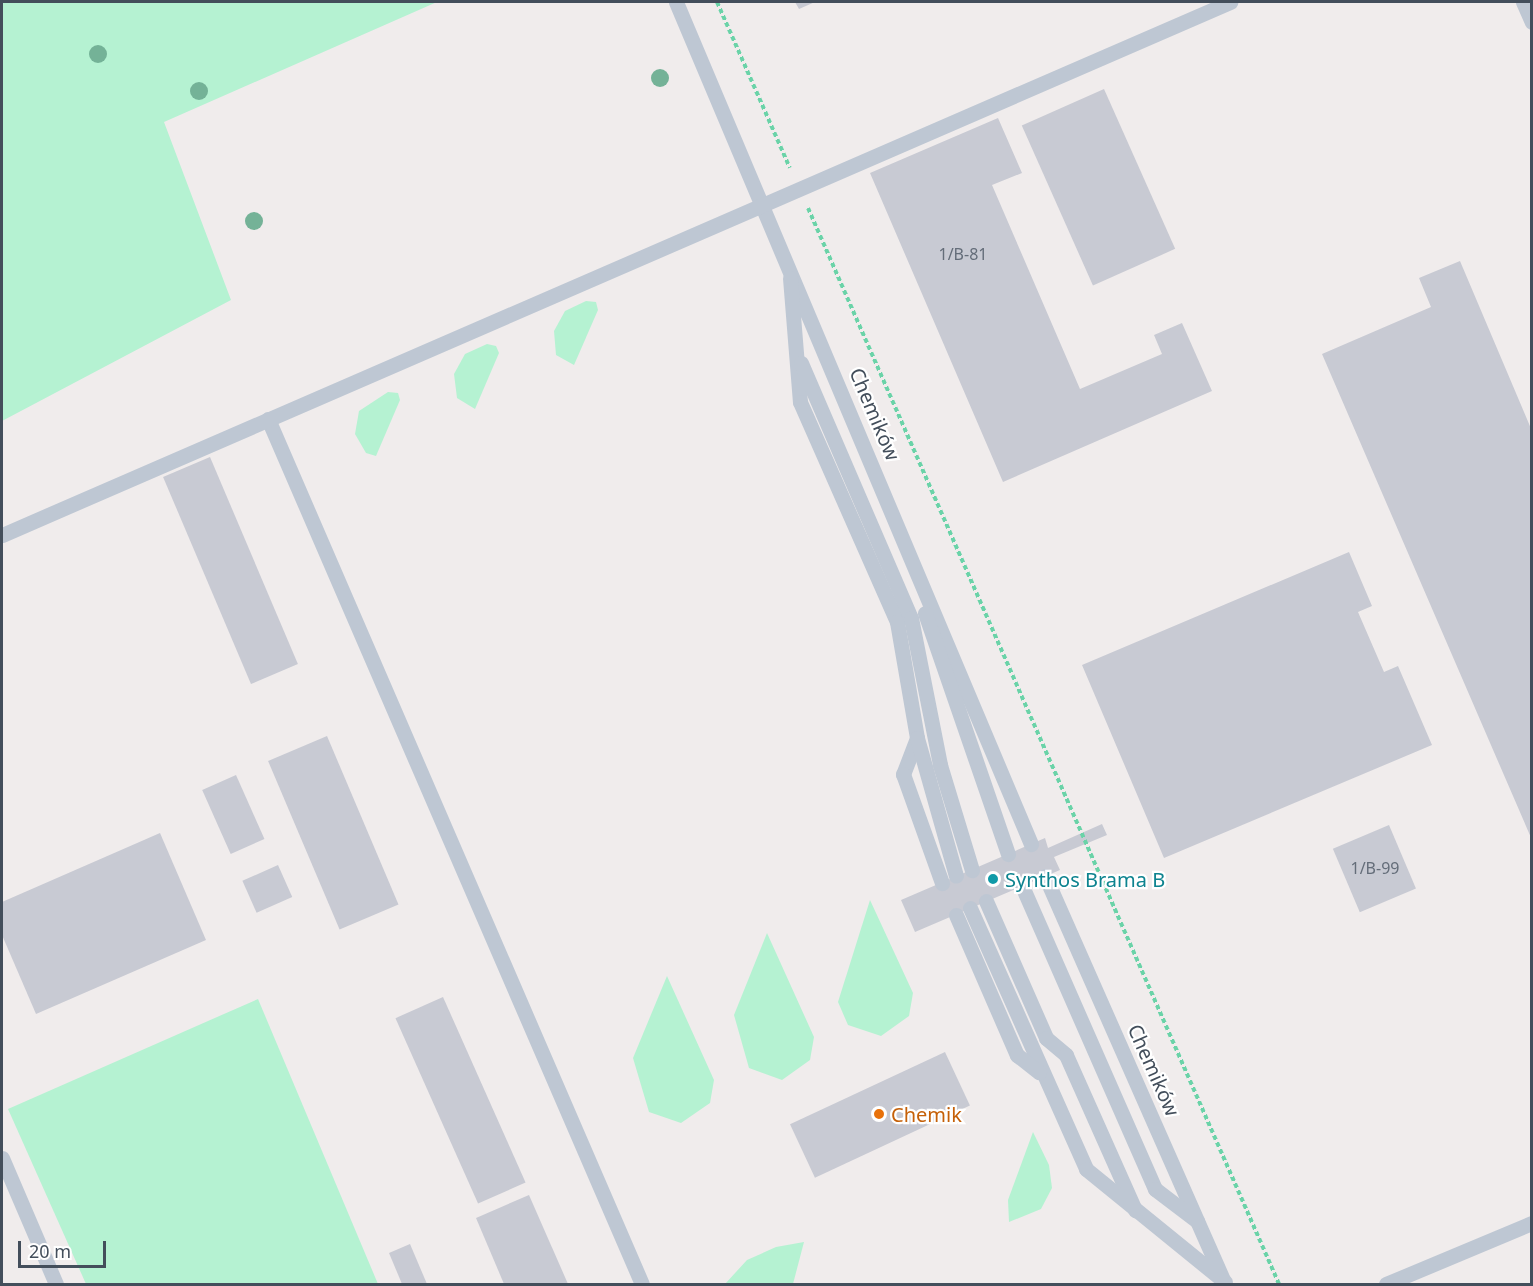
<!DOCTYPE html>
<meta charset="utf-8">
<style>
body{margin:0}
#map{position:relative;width:1533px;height:1286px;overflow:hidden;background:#f0ecec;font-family:"Noto Sans",sans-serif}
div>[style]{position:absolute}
.green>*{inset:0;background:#b5f2d2}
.building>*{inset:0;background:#c8cad3;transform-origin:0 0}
.path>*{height:4px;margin-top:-2px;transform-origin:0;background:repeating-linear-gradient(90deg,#6ad3a8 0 4.5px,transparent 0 7.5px)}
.service>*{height:15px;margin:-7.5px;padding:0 7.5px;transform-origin:7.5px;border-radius:7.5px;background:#bec7d3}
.trees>*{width:18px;height:18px;margin:-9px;border-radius:50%;background:#74b297}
.dots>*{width:16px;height:16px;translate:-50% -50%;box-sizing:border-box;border:3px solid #fff;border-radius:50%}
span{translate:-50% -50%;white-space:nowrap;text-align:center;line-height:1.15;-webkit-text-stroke:4.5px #fff;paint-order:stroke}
.number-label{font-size:16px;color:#646d79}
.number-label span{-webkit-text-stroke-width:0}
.street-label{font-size:20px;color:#434e5b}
.culture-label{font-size:20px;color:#0d838f}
.left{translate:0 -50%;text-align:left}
.food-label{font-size:20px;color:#c56008}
.frame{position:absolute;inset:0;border:3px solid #434e5b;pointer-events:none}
.scale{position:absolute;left:18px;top:1241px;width:88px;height:27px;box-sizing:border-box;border:3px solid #434e5b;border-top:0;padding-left:8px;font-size:18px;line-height:21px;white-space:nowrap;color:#434e5b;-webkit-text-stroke:4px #fff;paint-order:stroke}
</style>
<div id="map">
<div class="green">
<div style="clip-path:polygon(2px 2px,437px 2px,164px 122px,231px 300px,2px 421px)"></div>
<div style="clip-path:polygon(586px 301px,596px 302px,598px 310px,574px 365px,556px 355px,554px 331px,565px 311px)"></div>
<div style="clip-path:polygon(487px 344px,496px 346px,499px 353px,475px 409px,457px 398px,454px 374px,465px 354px)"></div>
<div style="clip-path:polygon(388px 392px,398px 393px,400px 400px,376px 456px,366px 453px,355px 434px,359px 411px)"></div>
<div style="clip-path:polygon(870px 900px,913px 993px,909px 1016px,881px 1036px,848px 1025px,838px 1002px)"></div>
<div style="clip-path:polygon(767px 933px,814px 1037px,810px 1060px,782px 1080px,749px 1068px,734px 1015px)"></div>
<div style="clip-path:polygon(667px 976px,714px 1080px,710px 1103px,681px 1123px,649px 1112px,633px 1058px)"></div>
<div style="clip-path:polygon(258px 999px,378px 1284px,86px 1284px,8px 1109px)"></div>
<div style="clip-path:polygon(1033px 1132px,1049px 1165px,1052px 1188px,1041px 1209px,1009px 1222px,1008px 1200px)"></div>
<div style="clip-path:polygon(804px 1242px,793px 1284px,725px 1284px,747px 1260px,776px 1247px)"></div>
</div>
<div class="building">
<div style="clip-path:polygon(795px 2px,815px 2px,799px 9px)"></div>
<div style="left:1104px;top:89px;width:175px;height:90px;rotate:66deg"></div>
<div style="clip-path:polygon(998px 118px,1022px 173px,992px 185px,1080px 389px,1162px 354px,1154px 335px,1182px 323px,1212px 391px,1003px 482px,870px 173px)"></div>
<div style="clip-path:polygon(1460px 261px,1532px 431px,1532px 840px,1322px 354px,1431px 307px,1419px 278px)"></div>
<div style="left:210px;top:457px;width:225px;height:51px;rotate:67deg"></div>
<div style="clip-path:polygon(1349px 552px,1372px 606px,1358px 612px,1384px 672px,1398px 666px,1432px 745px,1164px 858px,1082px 665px)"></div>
<div style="left:327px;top:736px;width:183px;height:64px;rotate:67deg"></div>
<div style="left:236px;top:775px;width:70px;height:37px;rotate:66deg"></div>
<div style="clip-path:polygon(1102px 824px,1107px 835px,1054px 857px,1060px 870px,915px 932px,901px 900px,1045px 838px,1048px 848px)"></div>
<div style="left:1389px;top:825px;width:69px;height:61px;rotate:67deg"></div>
<div style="clip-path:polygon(160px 833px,206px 940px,36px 1014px,2px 935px,2px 902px)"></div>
<div style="left:278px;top:865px;width:35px;height:39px;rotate:66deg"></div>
<div style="left:443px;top:997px;width:203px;height:52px;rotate:66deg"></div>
<div style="left:945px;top:1052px;width:59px;height:171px;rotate:65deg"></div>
<div style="clip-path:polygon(529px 1195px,568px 1284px,504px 1284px,476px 1218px)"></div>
<div style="clip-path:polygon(410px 1244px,427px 1284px,402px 1284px,389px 1253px)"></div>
</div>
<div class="path">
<div style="left:717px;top:2px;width:181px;rotate:66.3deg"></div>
<div style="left:808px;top:208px;width:1175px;rotate:66.36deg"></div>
</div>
<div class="service">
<div style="left:676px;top:2px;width:914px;rotate:67.14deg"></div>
<div style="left:1523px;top:2px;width:22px;rotate:66deg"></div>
<div style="left:790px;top:278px;width:124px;rotate:85.4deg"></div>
<div style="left:800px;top:402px;width:240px;rotate:66.2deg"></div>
<div style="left:897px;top:622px;width:118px;rotate:80.2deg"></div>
<div style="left:917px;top:738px;width:39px;rotate:111deg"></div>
<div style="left:903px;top:774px;width:116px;rotate:70.3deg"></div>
<div style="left:801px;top:363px;width:278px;rotate:66.7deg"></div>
<div style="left:911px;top:618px;width:150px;rotate:78.8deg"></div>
<div style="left:940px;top:765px;width:110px;rotate:73.1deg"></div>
<div style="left:268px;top:419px;width:942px;rotate:66.62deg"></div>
<div style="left:2px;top:535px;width:1339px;rotate:-23.46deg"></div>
<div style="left:925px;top:613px;width:255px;rotate:71deg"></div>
<div style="left:917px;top:738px;width:143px;rotate:74.2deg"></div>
<div style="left:1045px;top:876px;width:441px;rotate:66.2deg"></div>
<div style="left:1022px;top:886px;width:331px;rotate:66.3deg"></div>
<div style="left:1155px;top:1189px;width:53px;rotate:37.3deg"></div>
<div style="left:986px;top:901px;width:150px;rotate:66.3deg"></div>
<div style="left:1046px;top:1038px;width:26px;rotate:40deg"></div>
<div style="left:1066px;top:1055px;width:170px;rotate:66deg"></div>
<div style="left:970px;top:908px;width:286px;rotate:66deg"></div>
<div style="left:1086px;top:1169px;width:179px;rotate:39.1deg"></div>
<div style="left:956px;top:915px;width:153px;rotate:66.5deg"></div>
<div style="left:1017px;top:1055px;width:28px;rotate:38deg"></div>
<div style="left:2px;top:1158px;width:137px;rotate:66.8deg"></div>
<div style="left:1386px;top:1284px;width:158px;rotate:-22.7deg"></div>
</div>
<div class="trees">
<div style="left:98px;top:54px"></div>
<div style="left:660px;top:78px"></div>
<div style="left:199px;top:91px"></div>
<div style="left:254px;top:221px"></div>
</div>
<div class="dots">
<div style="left:993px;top:879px;background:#0f9aa8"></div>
<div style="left:879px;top:1114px;background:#e8710a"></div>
</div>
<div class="number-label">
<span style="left:963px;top:254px">1/B-81</span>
<span style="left:1375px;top:868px">1/B-99</span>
</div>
<div class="street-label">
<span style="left:875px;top:414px;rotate:67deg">Chemików</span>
<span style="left:1154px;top:1070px;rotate:66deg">Chemików</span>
</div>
<div class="culture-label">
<span class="left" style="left:1005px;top:879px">Synthos Brama B</span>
</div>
<div class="food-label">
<span class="left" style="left:891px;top:1114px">Chemik</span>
</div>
<div class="frame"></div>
<div class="scale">20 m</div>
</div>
